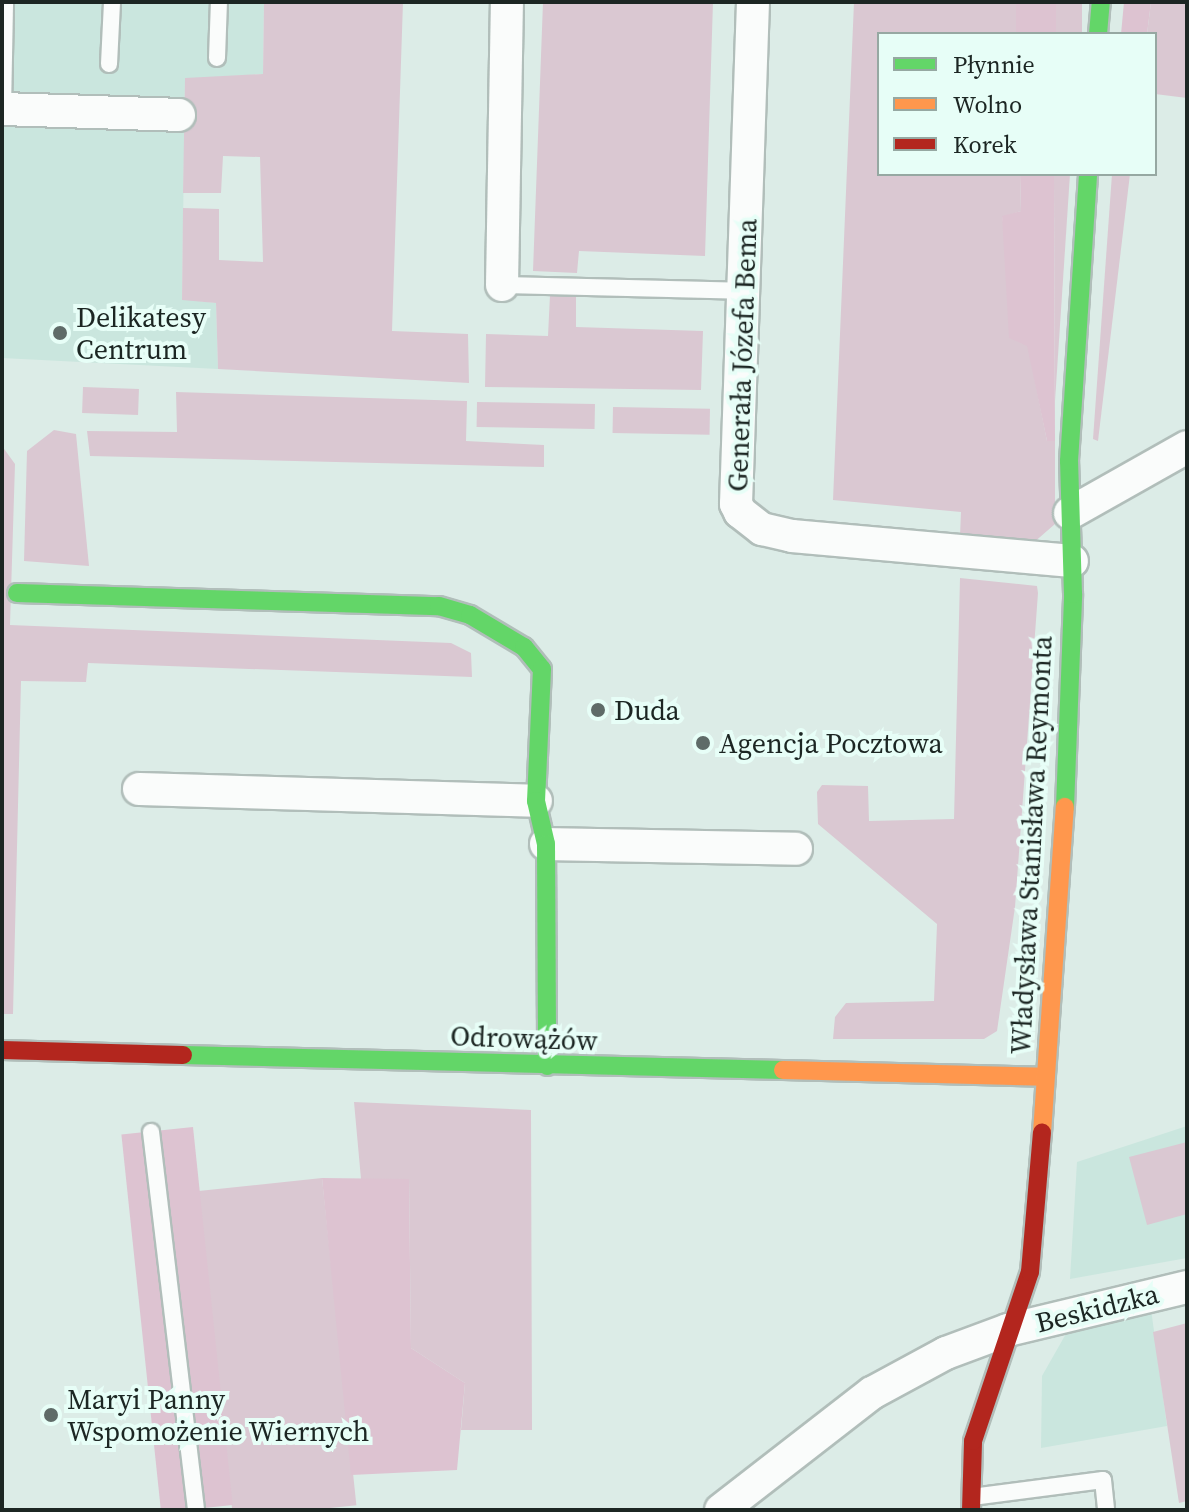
<!DOCTYPE html>
<meta charset="utf-8">
<style>
body{margin:0}
#map{position:relative;width:1189px;height:1512px;overflow:hidden;background:#dcece7;font-family:"Source Serif 4",serif}
div>[style]{position:absolute}
.built>*{inset:0;background:#cae6de}
.green>*{inset:0;background:#dac8d2;transform-origin:0 0}
.forest>*{inset:0;background:#ddc3d1;transform-origin:0 0}
.roads{filter:drop-shadow(2px 0 #b1beba) drop-shadow(-2px 0 #b1beba) drop-shadow(0 2px #b1beba) drop-shadow(0 -2px #b1beba)}
.lane>*{height:16px;margin:-8px;padding:0 8px;transform-origin:8px;border-radius:8px;background:#fafcfb}
.street>*{height:32px;margin:-16px;padding:0 16px;transform-origin:16px;border-radius:16px;background:#fafcfb}
.fast>*{height:18px;margin:-9px;padding:0 9px;transform-origin:9px;border-radius:9px;background:#63d668}
.slow>*{height:18px;margin:-9px;padding:0 9px;transform-origin:9px;border-radius:9px;background:#ff974d}
.jam>*{height:18px;margin:-9px;padding:0 9px;transform-origin:9px;border-radius:9px;background:#b3261e}
.dots>*{width:22px;height:22px;translate:-50% -50%;box-sizing:border-box;border:4px solid #e7fef7;border-radius:50%}
span{translate:-50% -50%;white-space:nowrap;text-align:center;line-height:1.15;-webkit-text-stroke:8px #e7fef7;paint-order:stroke}
.poi-label{font-size:28px;color:#1c2623}
.left{translate:0 -50%;text-align:left}
.street-label{font-size:28px;color:#1c2623}
.frame{position:absolute;inset:0;border:4px solid #1c2623;pointer-events:none}
.legend{position:absolute;left:877px;top:32px;width:280px;height:144px;box-sizing:border-box;background:#e7fef7;border:2px solid #96a8a2;margin:0;padding:10px 14px;list-style:none;font-size:24px;color:#1c2623}
.legend li{display:flex;align-items:center;gap:16px;height:40px}
.legend b{width:40px;border:2px solid #96a8a2}
</style>
<div id="map">
<div class="built">
<div style="clip-path:polygon(2px 2px,264px 2px,263px 74px,185px 79px,182px 299px,216px 303px,218px 369px,2px 358px)"></div>
<div style="clip-path:polygon(1187px 1126px,1187px 1258px,1070px 1279px,1077px 1162px)"></div>
<div style="clip-path:polygon(1151px 1309px,1167px 1426px,1041px 1448px,1042px 1376px,1067px 1332px)"></div>
</div>
<div class="green">
<div style="clip-path:polygon(264px 2px,403px 2px,392px 331px,468px 334px,469px 383px,218px 369px,216px 303px,182px 300px,183px 208px,219px 209px,219px 260px,263px 262px,260px 157px,223px 156px,221px 193px,183px 193px,185px 78px,263px 74px)"></div>
<div style="clip-path:polygon(543px 2px,713px 2px,705px 256px,579px 251px,577px 273px,533px 271px)"></div>
<div style="clip-path:polygon(854px 2px,1016px 2px,1017px 34px,879px 34px,879px 174px,1020px 174px,1021px 211px,1002px 217px,1047px 441px,1055px 441px,1055px 524px,1032px 544px,960px 536px,961px 512px,833px 500px)"></div>
<div style="left:1056px;top:2px;width:26px;height:32px"></div>
<div style="clip-path:polygon(1151px 2px,1187px 2px,1187px 98px,1155px 94px,1155px 34px,1147px 34px)"></div>
<div style="clip-path:polygon(1054px 174px,1070px 174px,1055px 401px,1054px 183px)"></div>
<div style="clip-path:polygon(1112px 174px,1130px 174px,1098px 441px,1093px 439px)"></div>
<div style="clip-path:polygon(576px 293px,576px 327px,703px 331px,701px 390px,485px 387px,486px 334px,548px 336px,550px 295px)"></div>
<div style="left:83px;top:387px;width:56px;height:26px;rotate:2deg"></div>
<div style="clip-path:polygon(176px 392px,467px 401px,466px 441px,544px 445px,544px 467px,90px 456px,87px 431px,177px 432px)"></div>
<div style="left:477px;top:402px;width:118px;height:25px;rotate:1deg"></div>
<div style="left:613px;top:407px;width:97px;height:26px;rotate:1deg"></div>
<div style="clip-path:polygon(54px 430px,76px 434px,89px 566px,24px 561px,27px 451px)"></div>
<div style="clip-path:polygon(2px 446px,15px 464px,10px 625px,451px 643px,471px 653px,472px 677px,88px 663px,86px 682px,21px 681px,13px 1014px,2px 1014px)"></div>
<div style="clip-path:polygon(960px 578px,1037px 586px,1038px 593px,1015px 907px,997px 1031px,984px 1039px,833px 1039px,835px 1017px,846px 1003px,934px 1001px,937px 924px,818px 824px,817px 792px,822px 785px,868px 786px,869px 821px,954px 819px)"></div>
<div style="clip-path:polygon(354px 1102px,531px 1110px,532px 1430px,461px 1430px,465px 1383px,411px 1348px,409px 1180px,361px 1179px)"></div>
<div style="clip-path:polygon(1187px 1142px,1187px 1214px,1147px 1225px,1129px 1157px)"></div>
<div style="left:322px;top:1178px;width:329px;height:124px;rotate:84deg"></div>
<div style="clip-path:polygon(1187px 1323px,1187px 1501px,1179px 1503px,1153px 1332px)"></div>
</div>
<div class="forest">
<div style="left:1016px;top:2px;width:40px;height:32px"></div>
<div style="clip-path:polygon(1124px 2px,1151px 2px,1147px 34px,1121px 34px)"></div>
<div style="clip-path:polygon(1020px 174px,1054px 174px,1055px 441px,1047px 441px,1027px 346px,1009px 338px,1002px 216px,1021px 211px)"></div>
<div style="left:193px;top:1127px;width:380px;height:72px;rotate:84deg"></div>
<div style="clip-path:polygon(322px 1178px,409px 1179px,411px 1348px,465px 1383px,457px 1470px,351px 1475px)"></div>
</div>
<div class="roads">
<div class="lane">
<div style="left:217px;top:58px;width:56px;rotate:-88deg"></div>
<div style="left:109px;top:64px;width:62px;rotate:-87.2deg"></div>
<div style="left:3px;top:109px;width:107px;rotate:-88.9deg"></div>
<div style="left:502px;top:285px;width:241px;rotate:1.4deg"></div>
<div style="left:151px;top:1132px;width:381px;rotate:83.2deg"></div>
<div style="left:972px;top:1497px;width:132px;rotate:-7.4deg"></div>
<div style="left:1103px;top:1480px;width:30px;rotate:84deg"></div>
</div>
<div class="street">
<div style="left:753px;top:2px;width:502px;rotate:91.94deg"></div>
<div style="left:736px;top:504px;width:9px;rotate:63deg"></div>
<div style="left:740px;top:512px;width:28px;rotate:38deg"></div>
<div style="left:762px;top:529px;width:31px;rotate:13deg"></div>
<div style="left:792px;top:536px;width:281px;rotate:5.1deg"></div>
<div style="left:2px;top:109px;width:177px;rotate:1.9deg"></div>
<div style="left:502px;top:285px;width:283px;rotate:-89deg"></div>
<div style="left:1070px;top:513px;width:134px;rotate:-29.4deg"></div>
<div style="left:139px;top:789px;width:397px;rotate:1.7deg"></div>
<div style="left:546px;top:844px;width:250px;rotate:1.1deg"></div>
<div style="left:721px;top:1510px;width:191px;rotate:-37.8deg"></div>
<div style="left:872px;top:1393px;width:84px;rotate:-28.4deg"></div>
<div style="left:946px;top:1353px;width:66px;rotate:-20.4deg"></div>
<div style="left:1008px;top:1330px;width:184px;rotate:-13.5deg"></div>
</div>
<div class="fast">
<div style="left:1098px;top:34px;width:32px;rotate:-85deg"></div>
<div style="left:17px;top:593px;width:422px;rotate:1.8deg"></div>
<div style="left:439px;top:606px;width:32px;rotate:16deg"></div>
<div style="left:470px;top:615px;width:63px;rotate:30.7deg"></div>
<div style="left:524px;top:647px;width:28px;rotate:51deg"></div>
<div style="left:542px;top:669px;width:132px;rotate:92.6deg"></div>
<div style="left:536px;top:801px;width:44px;rotate:76.9deg"></div>
<div style="left:546px;top:844px;width:222px;rotate:89.7deg"></div>
<div style="left:1065px;top:807px;width:213px;rotate:-87.8deg"></div>
<div style="left:1073px;top:594px;width:133px;rotate:-91.7deg"></div>
<div style="left:1069px;top:461px;width:288px;rotate:-86.2deg"></div>
<div style="left:183px;top:1055px;width:600px;rotate:1.43deg"></div>
</div>
<div class="slow">
<div style="left:783px;top:1070px;width:262px;rotate:1.5deg"></div>
<div style="left:1042px;top:1133px;width:327px;rotate:-86deg"></div>
</div>
<div class="jam">
<div style="left:2px;top:1050px;width:181px;rotate:1.6deg"></div>
<div style="left:971px;top:1510px;width:69px;rotate:-88.3deg"></div>
<div style="left:973px;top:1441px;width:178px;rotate:-71.4deg"></div>
<div style="left:1030px;top:1272px;width:140px;rotate:-85.1deg"></div>
</div>
</div>
<div class="dots">
<div style="left:60px;top:333px;background:#5f6b68"></div>
<div style="left:598px;top:710px;background:#5f6b68"></div>
<div style="left:703px;top:743px;background:#5f6b68"></div>
<div style="left:51px;top:1415px;background:#5f6b68"></div>
</div>
<div class="poi-label">
<span class="left" style="left:76px;top:333px">Delikatesy<br>Centrum</span>
<span class="left" style="left:614px;top:710px">Duda</span>
<span class="left" style="left:719px;top:743px">Agencja Pocztowa</span>
<span class="left" style="left:67px;top:1415px">Maryi Panny<br>Wspomożenie Wiernych</span>
</div>
<div class="street-label">
<span style="left:742px;top:355px;rotate:-88deg">Generała Józefa Bema</span>
<span style="left:1031px;top:845px;rotate:-87deg">Władysława Stanisława Reymonta</span>
<span style="left:524px;top:1038px;rotate:2deg">Odrowążów</span>
<span style="left:1097px;top:1308px;rotate:-14deg">Beskidzka</span>
</div>
<div class="frame"></div>
<ul class="legend">
<li><b style="height:10px;background:#63d668"></b>Płynnie</li>
<li><b style="height:10px;background:#ff974d"></b>Wolno</li>
<li><b style="height:10px;background:#b3261e"></b>Korek</li>
</ul>
</div>
